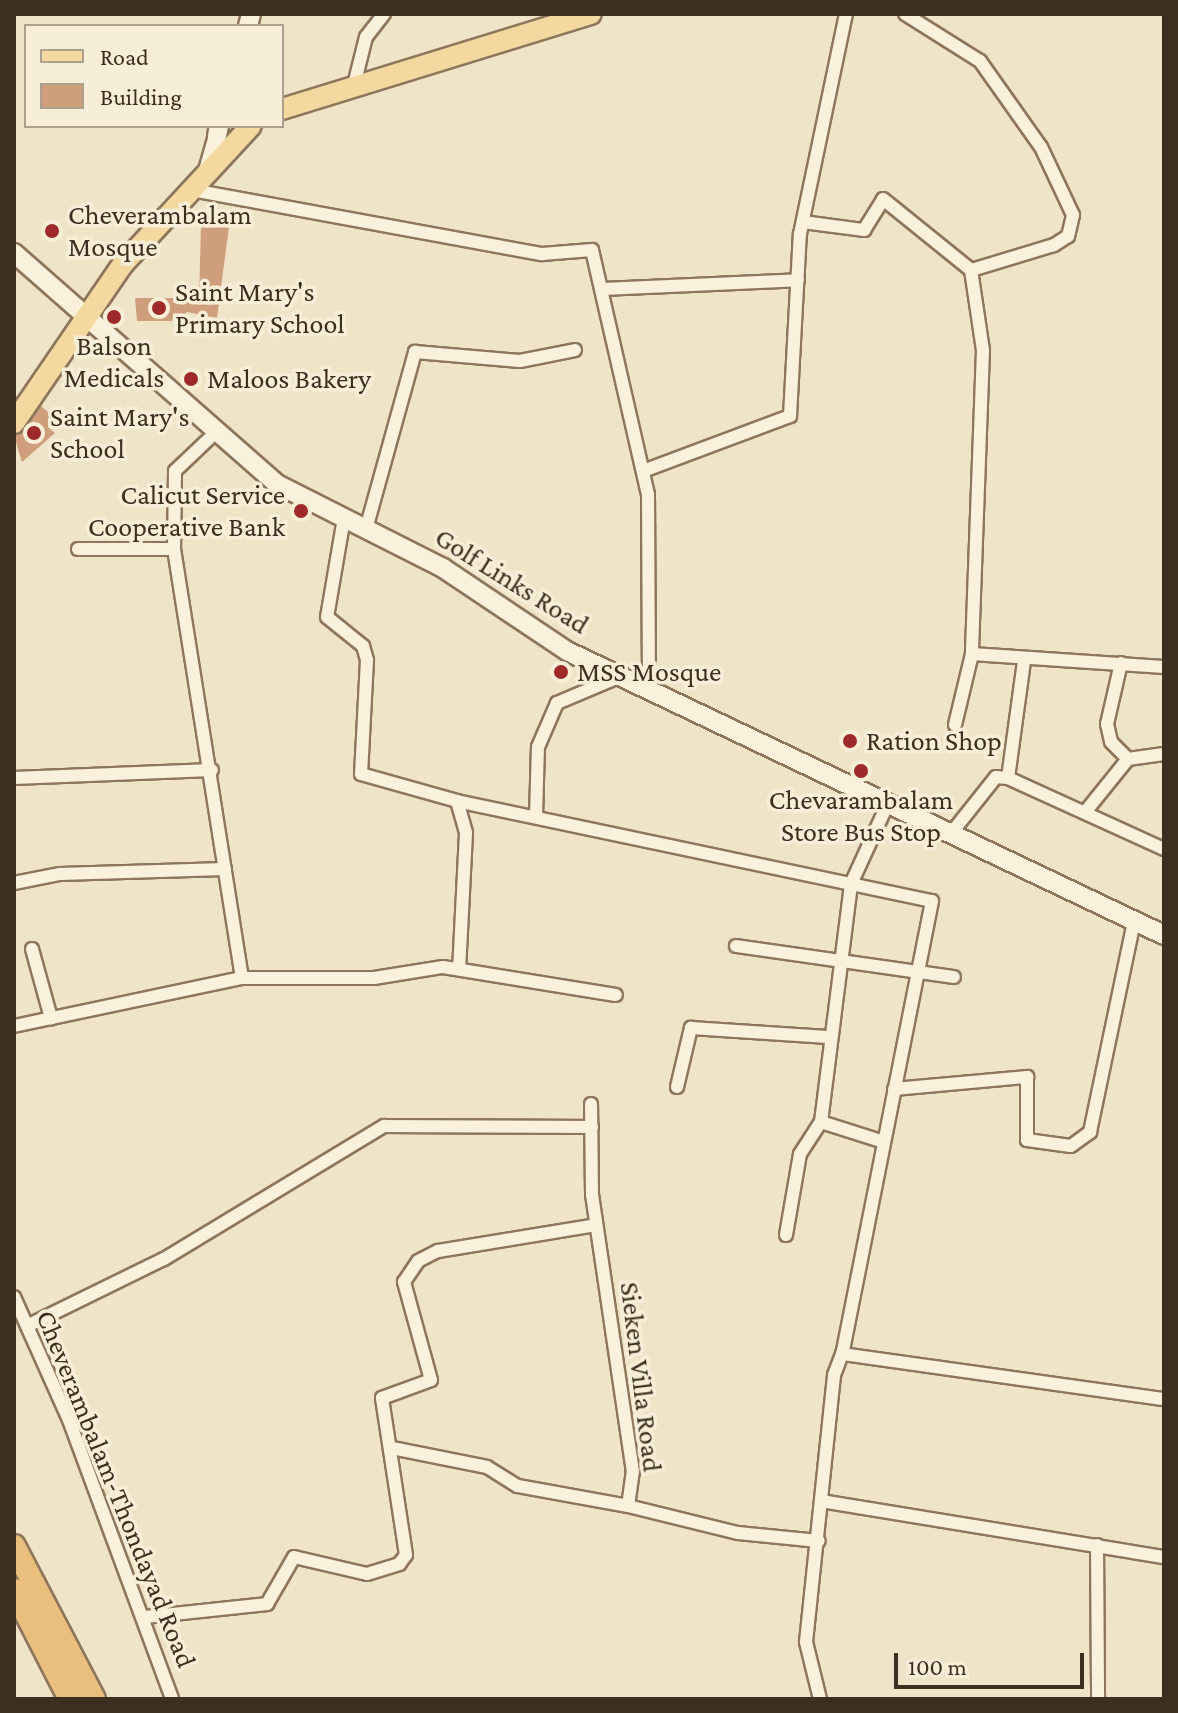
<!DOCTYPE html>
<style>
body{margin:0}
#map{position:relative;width:1178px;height:1713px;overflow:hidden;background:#f0e4c8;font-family:"Crimson Pro",serif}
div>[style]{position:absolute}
.building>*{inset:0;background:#cf9f7d}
.roads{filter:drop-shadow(2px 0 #8d765c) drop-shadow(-2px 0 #8d765c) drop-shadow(0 2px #8d765c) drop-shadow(0 -2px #8d765c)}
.minor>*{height:12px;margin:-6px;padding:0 6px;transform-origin:6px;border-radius:6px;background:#faf1dc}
.tertiary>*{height:16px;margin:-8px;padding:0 8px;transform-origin:8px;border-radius:8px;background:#faf1dc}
.secondary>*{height:18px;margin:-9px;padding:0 9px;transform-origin:9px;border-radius:9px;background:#faf1dc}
.primary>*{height:20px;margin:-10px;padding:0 10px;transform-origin:10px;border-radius:10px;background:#f3d9a0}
.trunk>*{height:22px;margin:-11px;padding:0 11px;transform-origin:11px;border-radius:11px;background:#eabe7c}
.dots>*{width:22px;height:22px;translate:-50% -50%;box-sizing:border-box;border:4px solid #f7eed8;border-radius:50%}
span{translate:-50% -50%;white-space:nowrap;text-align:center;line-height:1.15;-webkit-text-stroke:7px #f7eed8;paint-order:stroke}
.poi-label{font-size:28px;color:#3d2e20}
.left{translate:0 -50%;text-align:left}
.right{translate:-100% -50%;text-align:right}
.street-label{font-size:28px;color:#3d2e20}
.frame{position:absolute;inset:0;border:16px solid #3d2e20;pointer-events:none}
.legend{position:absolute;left:24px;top:24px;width:260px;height:104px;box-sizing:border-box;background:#f7eed8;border:2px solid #ada18e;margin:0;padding:10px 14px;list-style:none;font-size:24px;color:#3d2e20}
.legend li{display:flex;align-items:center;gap:16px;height:40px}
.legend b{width:40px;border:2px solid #ada18e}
.scale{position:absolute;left:894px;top:1653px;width:190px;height:36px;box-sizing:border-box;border:4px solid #3d2e20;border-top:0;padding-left:10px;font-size:24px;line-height:28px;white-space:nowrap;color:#3d2e20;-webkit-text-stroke:6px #f7eed8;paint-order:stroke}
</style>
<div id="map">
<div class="building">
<div style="clip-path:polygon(201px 225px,229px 227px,217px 318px,187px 312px,178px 321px,137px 321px,135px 298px,199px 298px)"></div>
<div style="clip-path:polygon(41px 406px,55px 418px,48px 427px,55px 433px,22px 462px,14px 436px)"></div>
</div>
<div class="roads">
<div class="minor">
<div style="left:905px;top:14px;width:89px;rotate:32.1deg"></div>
<div style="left:980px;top:61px;width:105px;rotate:54.7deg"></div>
<div style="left:1041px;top:147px;width:75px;rotate:64.8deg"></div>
<div style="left:1073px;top:215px;width:22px;rotate:103deg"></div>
<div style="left:1068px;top:236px;width:17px;rotate:147deg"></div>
<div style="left:1054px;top:245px;width:87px;rotate:163.2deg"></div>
<div style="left:971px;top:270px;width:81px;rotate:81.5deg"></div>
<div style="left:983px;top:350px;width:304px;rotate:92.1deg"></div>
<div style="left:972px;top:654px;width:73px;rotate:103.5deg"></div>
<div style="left:354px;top:85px;width:49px;rotate:-76deg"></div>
<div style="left:366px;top:37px;width:29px;rotate:-52deg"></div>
<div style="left:192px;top:190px;width:356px;rotate:10.4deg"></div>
<div style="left:542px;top:254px;width:50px;rotate:-4.6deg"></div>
<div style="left:592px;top:250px;width:250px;rotate:77.1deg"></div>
<div style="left:648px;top:494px;width:195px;rotate:89.7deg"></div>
<div style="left:803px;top:222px;width:62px;rotate:7.5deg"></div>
<div style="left:864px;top:230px;width:36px;rotate:-58deg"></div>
<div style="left:883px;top:199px;width:113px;rotate:38.9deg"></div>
<div style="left:603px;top:289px;width:195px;rotate:-2.6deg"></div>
<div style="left:215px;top:433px;width:55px;rotate:136.5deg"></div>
<div style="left:175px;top:471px;width:78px;rotate:90.7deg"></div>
<div style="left:174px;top:549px;width:434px;rotate:81deg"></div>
<div style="left:643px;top:471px;width:157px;rotate:-20.5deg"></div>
<div style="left:790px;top:416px;width:182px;rotate:-86.9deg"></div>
<div style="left:800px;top:234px;width:225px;rotate:-78.2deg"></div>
<div style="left:344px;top:518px;width:100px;rotate:99.7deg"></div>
<div style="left:327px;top:617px;width:46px;rotate:38.9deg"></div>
<div style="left:363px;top:646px;width:15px;rotate:74deg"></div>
<div style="left:367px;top:660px;width:114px;rotate:93deg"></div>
<div style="left:361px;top:774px;width:100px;rotate:15.7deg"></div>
<div style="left:457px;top:801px;width:33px;rotate:74deg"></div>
<div style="left:466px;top:833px;width:136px;rotate:92.9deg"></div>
<div style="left:366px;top:529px;width:184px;rotate:-74.5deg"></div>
<div style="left:415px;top:352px;width:105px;rotate:4.9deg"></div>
<div style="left:520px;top:361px;width:56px;rotate:-11.3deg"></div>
<div style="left:78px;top:549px;width:96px"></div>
<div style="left:972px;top:654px;width:192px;rotate:3.9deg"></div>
<div style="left:1121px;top:663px;width:63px;rotate:102.9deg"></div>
<div style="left:1107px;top:724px;width:18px;rotate:77deg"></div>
<div style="left:1111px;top:742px;width:24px;rotate:45deg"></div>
<div style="left:14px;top:778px;width:198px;rotate:-2.3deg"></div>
<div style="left:1008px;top:778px;width:118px;rotate:-82.2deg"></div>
<div style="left:457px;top:801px;width:485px;rotate:11.9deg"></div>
<div style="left:932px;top:901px;width:462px;rotate:101.2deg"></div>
<div style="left:1086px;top:811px;width:67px;rotate:-51.1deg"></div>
<div style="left:1128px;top:759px;width:36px;rotate:-8deg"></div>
<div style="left:536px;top:817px;width:70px;rotate:-88.4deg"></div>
<div style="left:538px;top:747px;width:48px;rotate:-66.6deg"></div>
<div style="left:557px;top:703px;width:69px;rotate:-22.9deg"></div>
<div style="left:953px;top:831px;width:69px;rotate:-51.5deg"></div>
<div style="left:996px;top:777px;width:12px;rotate:5deg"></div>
<div style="left:1008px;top:778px;width:171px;rotate:24.5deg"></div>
<div style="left:14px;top:883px;width:47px;rotate:-11.1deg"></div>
<div style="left:60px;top:874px;width:165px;rotate:-1.7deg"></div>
<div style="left:736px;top:946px;width:220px;rotate:8.1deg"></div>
<div style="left:32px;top:949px;width:72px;rotate:74.6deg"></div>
<div style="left:14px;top:1026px;width:233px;rotate:-11.9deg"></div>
<div style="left:242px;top:978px;width:132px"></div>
<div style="left:374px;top:978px;width:70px;rotate:-9.1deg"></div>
<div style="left:443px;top:967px;width:175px;rotate:9.2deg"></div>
<div style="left:677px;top:1087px;width:61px;rotate:-76.7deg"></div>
<div style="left:691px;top:1028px;width:137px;rotate:3.8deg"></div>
<div style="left:894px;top:1089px;width:134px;rotate:-5.2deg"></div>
<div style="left:1027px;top:1077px;width:63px;rotate:90deg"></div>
<div style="left:1027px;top:1140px;width:44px;rotate:7.8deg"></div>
<div style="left:1071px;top:1146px;width:24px;rotate:-36deg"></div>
<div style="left:1090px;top:1132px;width:215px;rotate:-78.2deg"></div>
<div style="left:884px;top:1142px;width:66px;rotate:-162.4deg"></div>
<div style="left:821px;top:1122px;width:240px;rotate:-82.8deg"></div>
<div style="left:851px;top:884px;width:91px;rotate:-65.4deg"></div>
<div style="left:786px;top:1235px;width:82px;rotate:-80.2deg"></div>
<div style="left:800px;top:1154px;width:38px;rotate:-57deg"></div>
<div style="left:14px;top:1297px;width:135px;rotate:65.9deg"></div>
<div style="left:69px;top:1420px;width:297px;rotate:69.7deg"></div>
<div style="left:27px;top:1326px;width:153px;rotate:-26.1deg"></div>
<div style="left:164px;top:1259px;width:257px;rotate:-31.2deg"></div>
<div style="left:384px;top:1126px;width:208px;rotate:0.3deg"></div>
<div style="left:392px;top:1448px;width:97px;rotate:11.3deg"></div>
<div style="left:487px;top:1467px;width:36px;rotate:32deg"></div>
<div style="left:518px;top:1486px;width:112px;rotate:10.3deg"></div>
<div style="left:628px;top:1506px;width:34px;rotate:-82deg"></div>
<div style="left:633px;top:1472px;width:280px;rotate:-98.4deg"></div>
<div style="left:592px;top:1195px;width:91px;rotate:-90.6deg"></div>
<div style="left:821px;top:1501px;width:348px;rotate:9.3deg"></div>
<div style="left:628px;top:1506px;width:113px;rotate:13.8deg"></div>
<div style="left:738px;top:1533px;width:81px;rotate:5.6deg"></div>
<div style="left:1097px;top:1545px;width:154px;rotate:89.6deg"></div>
<div style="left:145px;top:1617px;width:123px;rotate:-6.1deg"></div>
<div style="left:267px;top:1604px;width:54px;rotate:-60.1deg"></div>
<div style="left:294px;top:1557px;width:75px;rotate:13.1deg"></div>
<div style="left:367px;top:1574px;width:34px;rotate:-17deg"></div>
<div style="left:399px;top:1564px;width:11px;rotate:-52deg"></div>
<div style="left:406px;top:1555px;width:159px;rotate:-98.7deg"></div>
<div style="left:382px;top:1398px;width:52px;rotate:-20.2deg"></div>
<div style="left:431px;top:1380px;width:102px;rotate:-105.4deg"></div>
<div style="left:404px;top:1282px;width:25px;rotate:-56deg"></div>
<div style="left:418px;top:1261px;width:22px;rotate:-27deg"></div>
<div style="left:438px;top:1251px;width:160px;rotate:-9.3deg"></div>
<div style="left:820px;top:1699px;width:59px;rotate:-103.8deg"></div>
<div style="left:806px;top:1642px;width:268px;rotate:-84deg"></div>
<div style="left:834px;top:1375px;width:22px;rotate:-69deg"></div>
<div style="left:842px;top:1354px;width:325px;rotate:8deg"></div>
</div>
<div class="tertiary">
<div style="left:206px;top:174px;width:40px;rotate:-74deg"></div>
</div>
<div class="secondary">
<div style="left:248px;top:26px;width:12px;rotate:-76deg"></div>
<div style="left:217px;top:136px;width:10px;rotate:-79deg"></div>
<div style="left:14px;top:253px;width:350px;rotate:41.3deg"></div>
<div style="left:277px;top:484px;width:186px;rotate:26.8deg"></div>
<div style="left:443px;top:568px;width:149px;rotate:33.8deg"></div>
<div style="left:567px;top:651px;width:661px;rotate:25.44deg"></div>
</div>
<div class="primary">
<div style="left:282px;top:109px;width:323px;rotate:-17.1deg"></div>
<div style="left:14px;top:423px;width:193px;rotate:-55.6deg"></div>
<div style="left:123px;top:264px;width:188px;rotate:-47.2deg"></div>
</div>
<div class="trunk">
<div style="left:14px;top:1546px;width:173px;rotate:62.4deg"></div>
<div style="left:14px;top:1590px;width:123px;rotate:62.8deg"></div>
</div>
</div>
<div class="dots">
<div style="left:52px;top:231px;background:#9e2a2b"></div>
<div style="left:159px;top:308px;background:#9e2a2b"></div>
<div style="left:114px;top:317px;background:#9e2a2b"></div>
<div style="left:191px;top:379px;background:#9e2a2b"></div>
<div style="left:34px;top:433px;background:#9e2a2b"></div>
<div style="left:301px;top:511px;background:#9e2a2b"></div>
<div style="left:561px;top:672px;background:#9e2a2b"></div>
<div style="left:850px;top:741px;background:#9e2a2b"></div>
<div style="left:861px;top:771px;background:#9e2a2b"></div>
</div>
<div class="poi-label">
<span class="left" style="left:68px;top:231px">Cheverambalam<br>Mosque</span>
<span class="left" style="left:175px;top:308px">Saint Mary's<br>Primary School</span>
<span style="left:114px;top:362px">Balson<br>Medicals</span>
<span class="left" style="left:207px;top:379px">Maloos Bakery</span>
<span class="left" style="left:50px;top:433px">Saint Mary's<br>School</span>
<span class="right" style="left:285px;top:511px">Calicut Service<br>Cooperative Bank</span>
<span class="left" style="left:577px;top:672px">MSS Mosque</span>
<span class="left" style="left:866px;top:741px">Ration Shop</span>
<span style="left:861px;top:816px">Chevarambalam<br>Store Bus Stop</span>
</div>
<div class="street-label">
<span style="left:512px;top:581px;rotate:32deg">Golf Links Road</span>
<span style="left:641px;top:1377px;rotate:83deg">Sieken Villa Road</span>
<span style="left:116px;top:1489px;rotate:68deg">Cheverambalam-Thondayad Road</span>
</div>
<div class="frame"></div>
<ul class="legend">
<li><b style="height:10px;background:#f3d9a0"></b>Road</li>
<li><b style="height:22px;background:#cf9f7d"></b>Building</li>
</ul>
<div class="scale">100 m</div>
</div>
